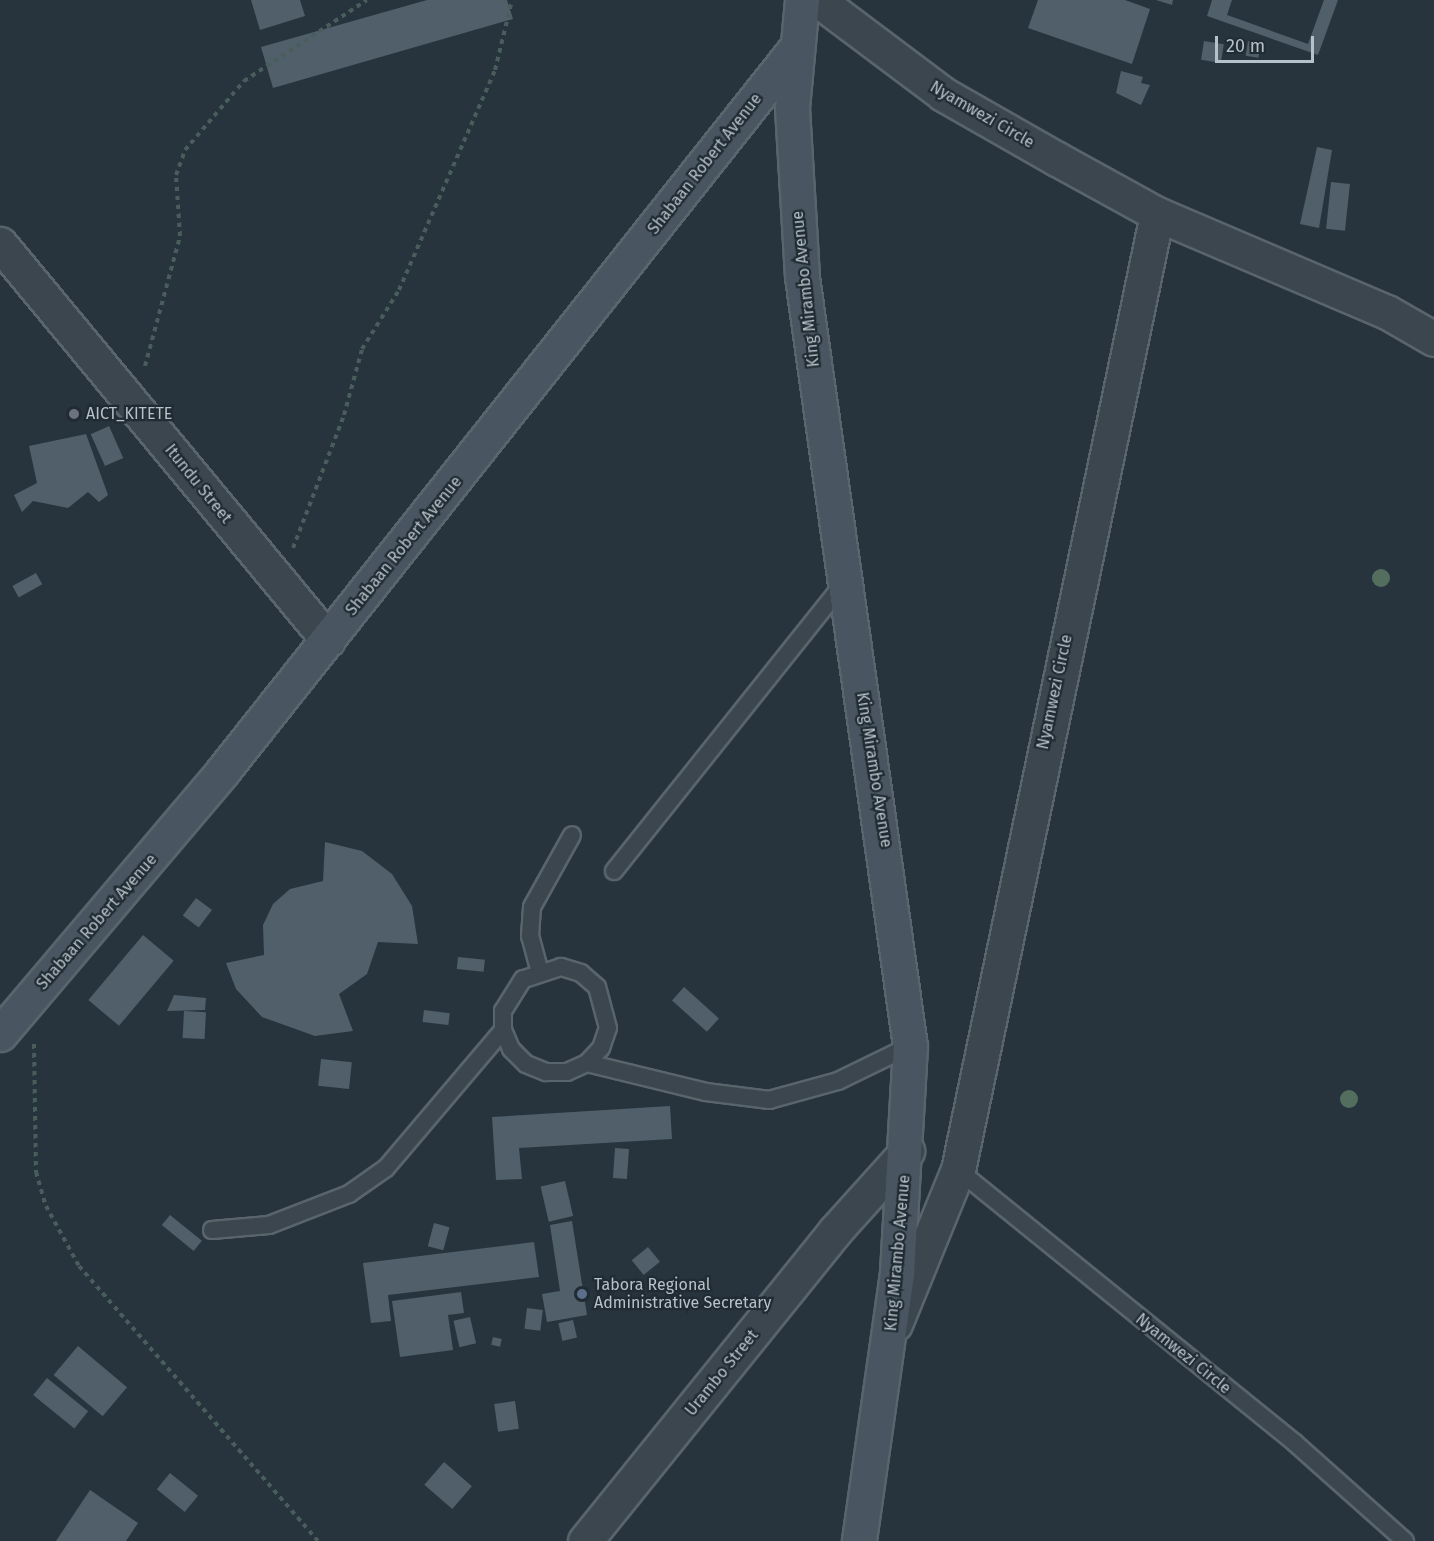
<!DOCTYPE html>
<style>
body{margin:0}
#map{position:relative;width:1434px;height:1541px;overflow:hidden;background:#27343e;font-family:"Fira Sans",sans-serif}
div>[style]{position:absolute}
.building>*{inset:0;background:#505f69;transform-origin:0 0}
.path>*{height:4px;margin-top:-2px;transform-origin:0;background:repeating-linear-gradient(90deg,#495d5d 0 4.5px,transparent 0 9px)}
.roads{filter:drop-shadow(2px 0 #59646c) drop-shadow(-2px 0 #59646c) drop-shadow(0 2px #59646c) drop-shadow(0 -2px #59646c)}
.lane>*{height:16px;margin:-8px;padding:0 8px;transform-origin:8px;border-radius:8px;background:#3b464e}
.street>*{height:33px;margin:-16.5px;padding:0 16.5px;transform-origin:16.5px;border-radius:16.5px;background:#3b464e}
.secondary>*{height:33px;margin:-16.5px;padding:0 16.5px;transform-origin:16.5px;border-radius:16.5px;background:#495661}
.trees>*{width:18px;height:18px;margin:-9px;border-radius:50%;background:#536e5f}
.dots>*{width:16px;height:16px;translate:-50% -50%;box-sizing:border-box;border:3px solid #202b33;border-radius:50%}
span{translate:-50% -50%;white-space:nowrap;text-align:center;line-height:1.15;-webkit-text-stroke:4.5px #202b33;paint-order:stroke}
.street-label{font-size:16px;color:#b7c1c9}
.poi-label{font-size:16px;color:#b7c1c9}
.left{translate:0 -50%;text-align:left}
.scale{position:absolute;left:1215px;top:36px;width:99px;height:27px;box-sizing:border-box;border:3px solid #b7c1c9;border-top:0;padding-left:8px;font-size:18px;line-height:21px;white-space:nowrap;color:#b7c1c9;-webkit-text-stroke:4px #202b33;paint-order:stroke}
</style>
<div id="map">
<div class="building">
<div style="clip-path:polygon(251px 0,300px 0,305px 16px,260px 30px)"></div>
<div style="clip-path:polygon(427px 0,507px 0,513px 19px,273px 88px,261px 47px)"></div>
<div style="clip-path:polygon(1038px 0,1125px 0,1150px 9px,1132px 64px,1028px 28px)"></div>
<div style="clip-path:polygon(1156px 0,1173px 0,1172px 5px)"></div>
<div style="clip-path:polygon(1212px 0,1232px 0,1227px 15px,1308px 44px,1324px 0,1338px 0,1318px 55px,1207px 16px)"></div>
<div style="left:1204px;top:41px;width:20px;height:19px;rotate:9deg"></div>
<div style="left:1248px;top:41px;width:13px;height:15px;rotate:9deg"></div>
<div style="clip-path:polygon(1121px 71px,1143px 77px,1141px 83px,1150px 85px,1141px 105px,1116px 93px)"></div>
<div style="clip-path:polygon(1317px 147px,1332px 150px,1319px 228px,1300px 224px)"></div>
<div style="left:1331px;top:182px;width:19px;height:47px;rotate:6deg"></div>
<div style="left:109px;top:426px;width:35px;height:20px;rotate:66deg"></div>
<div style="clip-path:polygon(86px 434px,108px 495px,99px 502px,88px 492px,68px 508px,33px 501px,22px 512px,14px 495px,37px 483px,29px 446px)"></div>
<div style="left:36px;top:573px;width:13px;height:27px;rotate:61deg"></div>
<div style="clip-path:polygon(325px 842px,362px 851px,392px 874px,412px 906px,418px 944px,378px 942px,367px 974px,339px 994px,353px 1031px,315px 1036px,262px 1017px,236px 989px,226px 963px,264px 955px,263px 925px,273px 904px,290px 889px,323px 881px)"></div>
<div style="left:196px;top:898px;width:20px;height:22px;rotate:37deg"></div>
<div style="left:143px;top:935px;width:40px;height:85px;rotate:40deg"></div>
<div style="left:458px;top:957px;width:27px;height:12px;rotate:6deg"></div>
<div style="left:684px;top:987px;width:47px;height:18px;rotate:42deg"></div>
<div style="clip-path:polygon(174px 995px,206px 998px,205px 1010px,167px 1011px)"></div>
<div style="left:424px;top:1010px;width:26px;height:12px;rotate:7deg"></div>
<div style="left:184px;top:1011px;width:22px;height:27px;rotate:3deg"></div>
<div style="left:321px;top:1059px;width:31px;height:27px;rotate:6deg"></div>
<div style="clip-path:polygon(670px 1106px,672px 1139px,519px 1148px,522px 1179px,496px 1180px,492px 1117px)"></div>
<div style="left:615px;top:1148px;width:14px;height:30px;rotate:4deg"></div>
<div style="left:565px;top:1181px;width:36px;height:25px;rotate:77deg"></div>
<div style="left:170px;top:1215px;width:41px;height:13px;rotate:39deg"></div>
<div style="clip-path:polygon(572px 1221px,587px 1315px,547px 1322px,542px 1294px,560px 1291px,550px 1225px)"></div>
<div style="left:434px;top:1223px;width:16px;height:24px;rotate:15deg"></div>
<div style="clip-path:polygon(534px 1242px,539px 1277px,388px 1295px,391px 1321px,371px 1323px,363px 1263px)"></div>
<div style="left:648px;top:1247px;width:19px;height:21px;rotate:51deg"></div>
<div style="clip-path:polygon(461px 1292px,464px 1313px,448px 1315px,453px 1350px,400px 1357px,392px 1301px)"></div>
<div style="left:527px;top:1308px;width:16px;height:21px;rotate:7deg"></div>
<div style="left:470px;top:1317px;width:27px;height:17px;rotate:77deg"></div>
<div style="left:573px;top:1320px;width:18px;height:15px;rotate:77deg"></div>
<div style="left:493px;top:1337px;width:9px;height:8px;rotate:13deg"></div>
<div style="left:78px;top:1346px;width:64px;height:38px;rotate:40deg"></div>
<div style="left:47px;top:1378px;width:53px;height:22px;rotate:39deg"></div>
<div style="left:515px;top:1401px;width:28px;height:21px;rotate:82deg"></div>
<div style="left:444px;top:1462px;width:37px;height:30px;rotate:41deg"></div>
<div style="left:170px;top:1473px;width:36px;height:21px;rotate:39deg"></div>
<div style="clip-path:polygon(90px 1490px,138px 1523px,126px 1541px,56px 1541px)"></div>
</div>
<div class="path">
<div style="left:145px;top:366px;width:135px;rotate:-74.9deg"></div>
<div style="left:180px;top:236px;width:61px;rotate:-93.8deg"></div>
<div style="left:176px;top:175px;width:27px;rotate:-70deg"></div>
<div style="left:185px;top:150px;width:91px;rotate:-49.5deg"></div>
<div style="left:244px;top:81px;width:147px;rotate:-33.4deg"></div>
<div style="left:293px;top:548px;width:142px;rotate:-69deg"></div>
<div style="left:344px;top:415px;width:68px;rotate:-74.7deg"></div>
<div style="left:362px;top:349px;width:70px;rotate:-57.9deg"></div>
<div style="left:399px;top:290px;width:240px;rotate:-66.4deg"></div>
<div style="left:495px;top:70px;width:72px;rotate:-76.3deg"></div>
<div style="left:34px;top:1044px;width:128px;rotate:89.1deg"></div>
<div style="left:36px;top:1172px;width:35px;rotate:74deg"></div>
<div style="left:46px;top:1206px;width:68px;rotate:61.2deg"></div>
<div style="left:79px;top:1266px;width:364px;rotate:49deg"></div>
</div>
<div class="roads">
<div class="lane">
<div style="left:614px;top:871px;width:369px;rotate:-51.4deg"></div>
<div style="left:539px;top:969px;width:34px;rotate:-105deg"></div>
<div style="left:530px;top:936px;width:29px;rotate:-86deg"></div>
<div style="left:532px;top:907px;width:82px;rotate:-60.9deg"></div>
<div style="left:587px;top:1063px;width:21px;rotate:-47deg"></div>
<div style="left:601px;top:1048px;width:21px;rotate:-71deg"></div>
<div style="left:608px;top:1028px;width:42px;rotate:-105deg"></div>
<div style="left:597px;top:987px;width:21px;rotate:-139deg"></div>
<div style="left:581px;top:973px;width:21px;rotate:-163deg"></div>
<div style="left:561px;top:967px;width:40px;rotate:162deg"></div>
<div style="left:523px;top:979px;width:38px;rotate:122deg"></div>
<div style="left:503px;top:1011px;width:19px;rotate:90deg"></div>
<div style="left:503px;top:1030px;width:21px;rotate:67deg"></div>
<div style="left:511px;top:1049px;width:21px;rotate:45deg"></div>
<div style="left:526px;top:1064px;width:22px;rotate:22deg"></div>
<div style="left:546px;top:1072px;width:21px"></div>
<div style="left:567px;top:1072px;width:22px;rotate:-24deg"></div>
<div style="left:587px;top:1063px;width:122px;rotate:13.7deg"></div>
<div style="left:706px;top:1092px;width:64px;rotate:7.2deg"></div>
<div style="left:769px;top:1100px;width:72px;rotate:-15.4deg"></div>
<div style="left:838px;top:1081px;width:80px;rotate:-25.9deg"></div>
<div style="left:958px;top:1170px;width:434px;rotate:39deg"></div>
<div style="left:1295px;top:1443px;width:147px;rotate:41.7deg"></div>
<div style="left:212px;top:1230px;width:57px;rotate:-5deg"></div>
<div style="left:269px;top:1225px;width:86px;rotate:-21.2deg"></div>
<div style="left:349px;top:1194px;width:45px;rotate:-35.1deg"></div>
<div style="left:386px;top:1168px;width:181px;rotate:-49.7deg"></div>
</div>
<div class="street">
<div style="left:818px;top:0;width:156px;rotate:36.9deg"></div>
<div style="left:943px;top:94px;width:131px;rotate:29.7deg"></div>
<div style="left:1057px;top:159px;width:114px;rotate:28.8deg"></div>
<div style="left:1157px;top:214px;width:250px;rotate:23.1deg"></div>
<div style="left:1387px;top:312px;width:54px;rotate:29.9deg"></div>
<div style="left:0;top:244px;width:514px;rotate:50.37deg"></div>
<div style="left:895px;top:1324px;width:166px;rotate:-67.8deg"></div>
<div style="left:958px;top:1170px;width:976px;rotate:-78.24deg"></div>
<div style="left:585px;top:1541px;width:398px;rotate:-51.1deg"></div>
<div style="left:835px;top:1231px;width:108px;rotate:-48deg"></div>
</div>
<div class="secondary">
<div style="left:802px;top:0;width:108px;rotate:95.3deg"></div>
<div style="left:792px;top:108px;width:169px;rotate:86.6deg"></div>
<div style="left:802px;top:277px;width:777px;rotate:82.01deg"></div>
<div style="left:910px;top:1046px;width:227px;rotate:93.3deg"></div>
<div style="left:897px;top:1273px;width:271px;rotate:98.1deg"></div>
<div style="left:0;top:1034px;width:343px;rotate:-49.7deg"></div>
<div style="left:222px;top:772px;width:924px;rotate:-51.59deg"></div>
</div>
</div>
<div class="trees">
<div style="left:1381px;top:578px"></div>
<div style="left:1349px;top:1099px"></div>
</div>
<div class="dots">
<div style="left:74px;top:414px;background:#6b7280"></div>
<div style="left:582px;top:1294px;background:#5c6f8a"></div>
</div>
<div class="street-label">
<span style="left:982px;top:115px;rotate:30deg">Nyamwezi Circle</span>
<span style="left:705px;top:164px;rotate:-52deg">Shabaan Robert Avenue</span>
<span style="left:806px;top:289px;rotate:-96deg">King Mirambo Avenue</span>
<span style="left:198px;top:484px;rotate:51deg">Itundu Street</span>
<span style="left:404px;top:546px;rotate:-51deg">Shabaan Robert Avenue</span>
<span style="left:1055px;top:692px;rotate:-78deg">Nyamwezi Circle</span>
<span style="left:874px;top:770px;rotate:81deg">King Mirambo Avenue</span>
<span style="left:97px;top:922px;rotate:-49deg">Shabaan Robert Avenue</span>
<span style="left:898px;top:1253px;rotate:-85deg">King Mirambo Avenue</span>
<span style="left:1183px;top:1354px;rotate:39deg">Nyamwezi Circle</span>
<span style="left:722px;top:1373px;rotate:-51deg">Urambo Street</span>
</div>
<div class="poi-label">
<span class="left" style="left:86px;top:414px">AICT_KITETE</span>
<span class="left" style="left:594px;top:1294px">Tabora Regional<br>Administrative Secretary</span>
</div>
<div class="scale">20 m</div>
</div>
